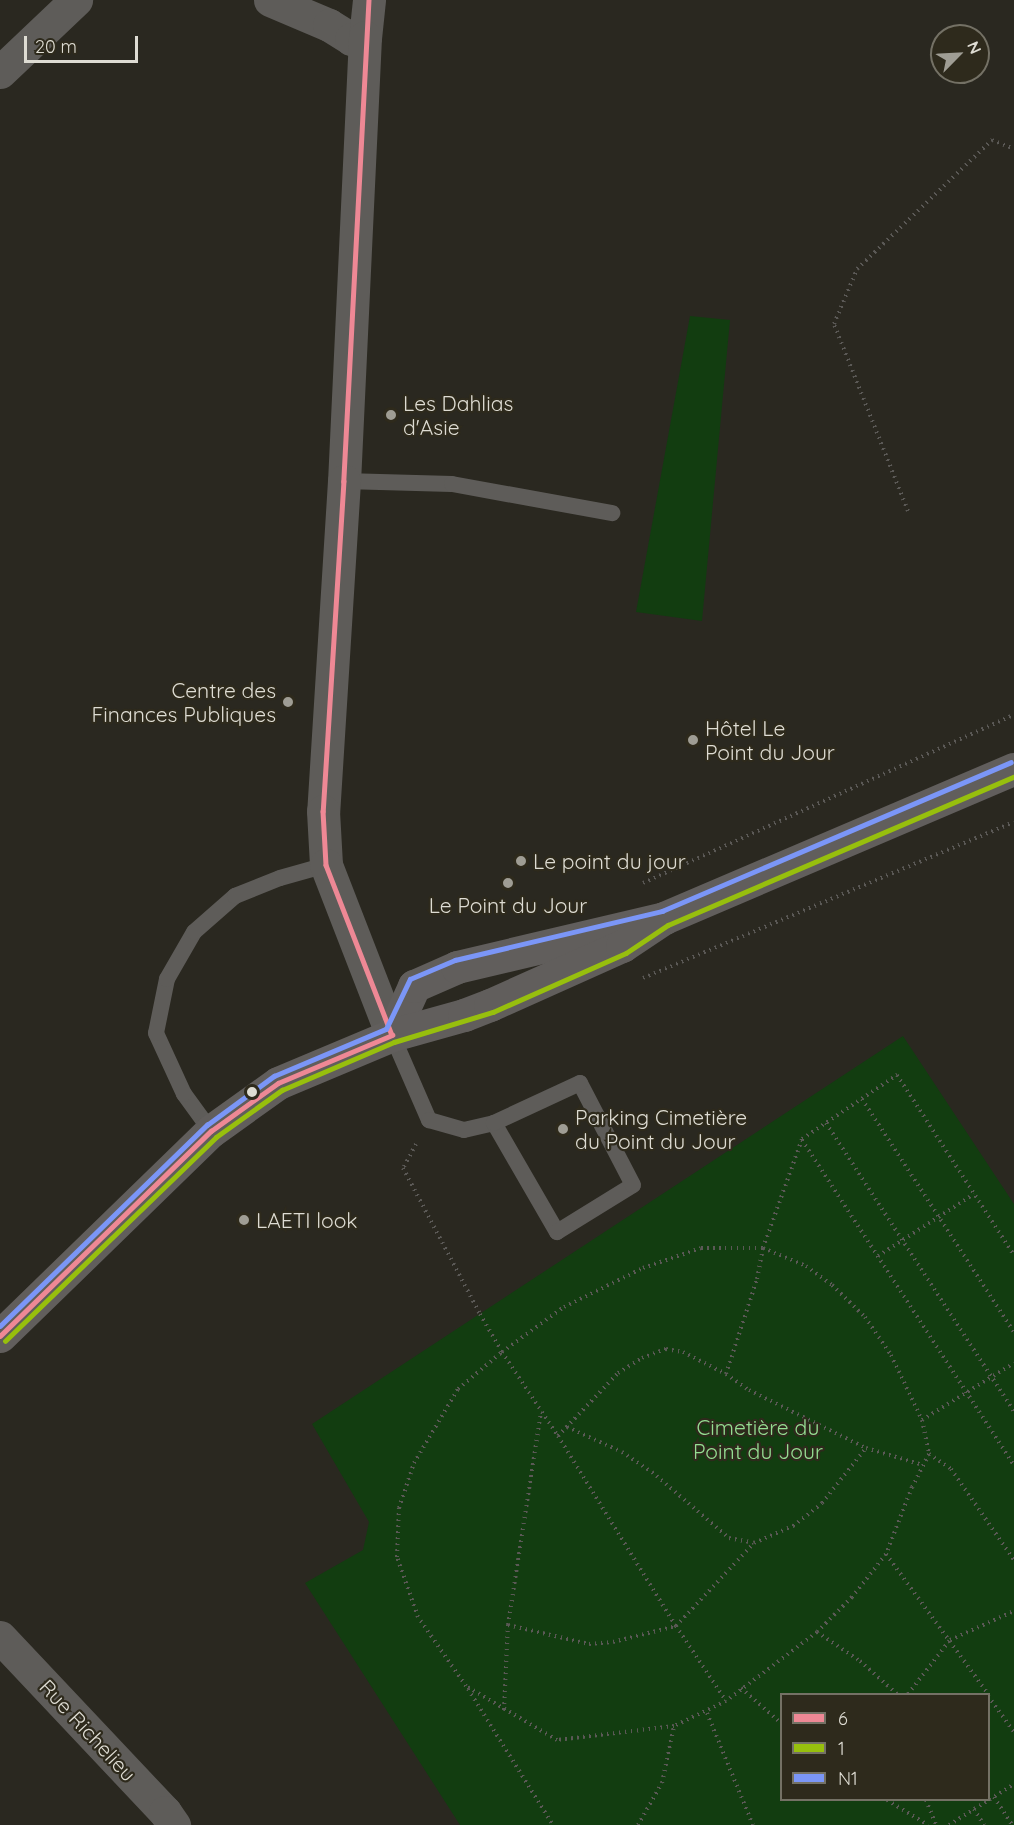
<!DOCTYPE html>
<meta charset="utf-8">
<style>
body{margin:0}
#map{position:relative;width:1014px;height:1825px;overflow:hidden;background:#2a2820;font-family:Quicksand,sans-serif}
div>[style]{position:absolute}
.green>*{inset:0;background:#123d10}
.path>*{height:4px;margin-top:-2px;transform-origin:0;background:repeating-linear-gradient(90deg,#5b5956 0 1.5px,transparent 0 6px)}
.service>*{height:16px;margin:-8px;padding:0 8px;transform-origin:8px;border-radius:8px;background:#5e5c59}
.minor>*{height:33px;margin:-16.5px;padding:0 16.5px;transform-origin:16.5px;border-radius:16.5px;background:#5e5c59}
.tertiary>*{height:33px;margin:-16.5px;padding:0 16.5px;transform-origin:16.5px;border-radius:16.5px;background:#5e5c59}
.secondary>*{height:33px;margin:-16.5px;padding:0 16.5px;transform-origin:16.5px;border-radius:16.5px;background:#615e5c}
.bus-1>*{height:4.5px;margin:-2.25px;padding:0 2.25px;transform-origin:2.25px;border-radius:2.25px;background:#ee8895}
.bus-2>*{height:4.5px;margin:-2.25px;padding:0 2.25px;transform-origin:2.25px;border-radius:2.25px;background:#97bf0d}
.bus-3>*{height:4.5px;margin:-2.25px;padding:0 2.25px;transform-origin:2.25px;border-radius:2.25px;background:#7b96f7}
.dots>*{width:16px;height:16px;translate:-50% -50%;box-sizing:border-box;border:3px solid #2e2a1c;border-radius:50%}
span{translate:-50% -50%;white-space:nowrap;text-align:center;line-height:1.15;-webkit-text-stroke:4.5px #2e2a1c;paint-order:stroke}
.poi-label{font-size:21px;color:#dedcd3}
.left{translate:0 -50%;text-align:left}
.right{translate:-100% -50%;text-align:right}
.park-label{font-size:21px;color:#95de92}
.street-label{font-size:21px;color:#dedcd3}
.legend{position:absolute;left:780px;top:1693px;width:210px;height:108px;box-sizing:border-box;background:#2e2a1c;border:2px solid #747165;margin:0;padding:8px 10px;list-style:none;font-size:18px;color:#dedcd3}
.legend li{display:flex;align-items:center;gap:12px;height:30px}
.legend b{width:30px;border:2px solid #747165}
.north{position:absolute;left:930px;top:24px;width:60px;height:60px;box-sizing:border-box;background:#2e2a1c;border:2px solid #747165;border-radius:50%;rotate:66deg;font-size:16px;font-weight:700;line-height:24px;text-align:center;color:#dedcd3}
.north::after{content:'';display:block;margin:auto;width:21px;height:27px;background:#9f9d94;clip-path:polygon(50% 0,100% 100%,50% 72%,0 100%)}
.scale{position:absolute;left:24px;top:36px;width:114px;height:27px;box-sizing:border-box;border:3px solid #dedcd3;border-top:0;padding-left:8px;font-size:18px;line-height:21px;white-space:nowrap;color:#dedcd3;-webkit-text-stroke:4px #2e2a1c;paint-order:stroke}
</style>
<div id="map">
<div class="green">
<div style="clip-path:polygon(690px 316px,730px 320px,702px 621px,636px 612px)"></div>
<div style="clip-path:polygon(evenodd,903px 1036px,1014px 1204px,1014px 1825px,460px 1825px,305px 1583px,363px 1550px,369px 1522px,312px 1424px,903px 1036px,782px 1694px,988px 1694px,988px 1800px,782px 1800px,782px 1694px)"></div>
</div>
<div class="path">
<div style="left:908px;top:511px;width:201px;rotate:-111.6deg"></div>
<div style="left:834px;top:324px;width:60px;rotate:-67.3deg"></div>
<div style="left:857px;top:269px;width:187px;rotate:-43.7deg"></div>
<div style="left:992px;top:140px;width:24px;rotate:22deg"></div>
<div style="left:643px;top:883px;width:407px;rotate:-24.4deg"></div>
<div style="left:643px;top:978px;width:402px;rotate:-22.8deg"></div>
<div style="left:862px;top:1099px;width:278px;rotate:56.9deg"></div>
<div style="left:826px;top:1123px;width:344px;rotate:56.9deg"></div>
<div style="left:802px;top:1140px;width:388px;rotate:56.9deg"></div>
<div style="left:416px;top:1144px;width:27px;rotate:118deg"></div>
<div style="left:403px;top:1168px;width:165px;rotate:62.2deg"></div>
<div style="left:480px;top:1314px;width:44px;rotate:59.9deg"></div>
<div style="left:502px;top:1352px;width:101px;rotate:56.3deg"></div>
<div style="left:558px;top:1436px;width:224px;rotate:58.2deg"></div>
<div style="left:676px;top:1626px;width:90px;rotate:56.3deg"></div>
<div style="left:726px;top:1701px;width:58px;rotate:154.3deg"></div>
<div style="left:674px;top:1726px;width:118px;rotate:173.2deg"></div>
<div style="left:557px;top:1740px;width:106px;rotate:-149.3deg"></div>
<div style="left:466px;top:1686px;width:84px;rotate:-124.8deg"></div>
<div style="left:418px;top:1617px;width:64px;rotate:-109.3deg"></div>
<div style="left:397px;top:1557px;width:49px;rotate:-87.7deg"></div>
<div style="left:399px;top:1508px;width:47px;rotate:-71.6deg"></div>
<div style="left:414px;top:1463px;width:86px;rotate:-59.3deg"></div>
<div style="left:458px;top:1389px;width:57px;rotate:-40.1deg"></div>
<div style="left:502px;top:1352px;width:77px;rotate:-36deg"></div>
<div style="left:564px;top:1307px;width:88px;rotate:-26.3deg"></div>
<div style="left:643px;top:1268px;width:61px;rotate:-19deg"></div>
<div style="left:701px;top:1248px;width:62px"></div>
<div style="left:763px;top:1248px;width:47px;rotate:22.7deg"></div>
<div style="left:806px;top:1266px;width:32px;rotate:36deg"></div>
<div style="left:832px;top:1285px;width:46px;rotate:44.1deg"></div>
<div style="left:865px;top:1317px;width:46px;rotate:55.6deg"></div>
<div style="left:891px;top:1355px;width:72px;rotate:64.5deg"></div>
<div style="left:922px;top:1420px;width:35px;rotate:78deg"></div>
<div style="left:929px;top:1454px;width:37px;rotate:117deg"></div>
<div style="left:912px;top:1487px;width:72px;rotate:111.2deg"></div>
<div style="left:886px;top:1554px;width:55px;rotate:128.3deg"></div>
<div style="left:852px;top:1597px;width:49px;rotate:135deg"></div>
<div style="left:817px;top:1632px;width:114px;rotate:142.8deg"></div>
<div style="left:878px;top:1256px;width:114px;rotate:-32.9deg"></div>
<div style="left:726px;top:1374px;width:100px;rotate:-71.9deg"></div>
<div style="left:757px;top:1279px;width:32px;rotate:-79deg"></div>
<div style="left:763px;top:1248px;width:116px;rotate:-70.3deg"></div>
<div style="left:802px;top:1139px;width:115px;rotate:-34deg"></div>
<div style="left:897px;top:1075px;width:215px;rotate:57deg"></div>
<div style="left:922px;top:1420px;width:108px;rotate:-31.8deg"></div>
<div style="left:567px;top:1427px;width:60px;rotate:24.4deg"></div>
<div style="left:622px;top:1452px;width:36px;rotate:34deg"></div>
<div style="left:652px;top:1472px;width:101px;rotate:40.6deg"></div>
<div style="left:729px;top:1538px;width:25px;rotate:11deg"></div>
<div style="left:754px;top:1543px;width:43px;rotate:-23.6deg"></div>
<div style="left:793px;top:1526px;width:37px;rotate:-38deg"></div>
<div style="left:822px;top:1503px;width:70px;rotate:-51.3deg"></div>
<div style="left:558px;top:1436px;width:87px;rotate:-46.4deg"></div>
<div style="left:618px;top:1373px;width:28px;rotate:-32deg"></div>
<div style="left:642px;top:1358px;width:26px;rotate:-21deg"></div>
<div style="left:666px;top:1349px;width:17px;rotate:10deg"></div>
<div style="left:683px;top:1352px;width:48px;rotate:27.1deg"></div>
<div style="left:726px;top:1374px;width:28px;rotate:35deg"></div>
<div style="left:749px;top:1390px;width:131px;rotate:26.4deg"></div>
<div style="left:866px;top:1448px;width:59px;rotate:16.6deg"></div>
<div style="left:929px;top:1454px;width:27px;rotate:34deg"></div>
<div style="left:951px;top:1469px;width:111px;rotate:55.3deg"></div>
<div style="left:886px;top:1554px;width:173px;rotate:53.9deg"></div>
<div style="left:508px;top:1625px;width:83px;rotate:13.2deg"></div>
<div style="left:589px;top:1644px;width:24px;rotate:-5deg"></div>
<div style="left:613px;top:1642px;width:65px;rotate:-14.3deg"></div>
<div style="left:676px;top:1626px;width:114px;rotate:-46.8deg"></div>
<div style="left:817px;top:1632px;width:52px;rotate:34deg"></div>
<div style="left:860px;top:1661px;width:50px;rotate:41.7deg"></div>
<div style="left:741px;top:1688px;width:55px;rotate:41.3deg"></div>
<div style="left:468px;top:1689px;width:160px;rotate:58deg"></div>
<div style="left:908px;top:1694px;width:68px;rotate:-52.1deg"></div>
<div style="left:950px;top:1640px;width:70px;rotate:-24.4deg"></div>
<div style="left:988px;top:1696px;width:44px;rotate:54.2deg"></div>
<div style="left:504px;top:1710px;width:85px;rotate:-87.3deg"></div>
<div style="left:508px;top:1625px;width:216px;rotate:-81.2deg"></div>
<div style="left:707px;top:1713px;width:121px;rotate:67.7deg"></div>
<div style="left:994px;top:1797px;width:33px;rotate:57deg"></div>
<div style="left:887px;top:1800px;width:48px;rotate:31.4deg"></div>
<div style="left:926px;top:1800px;width:27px;rotate:68deg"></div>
<div style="left:974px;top:1809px;width:19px;rotate:58deg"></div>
<div style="left:638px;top:1825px;width:48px;rotate:-60.3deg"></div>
<div style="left:662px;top:1783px;width:58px;rotate:-78.1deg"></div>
<div style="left:949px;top:1825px;width:77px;rotate:-32.2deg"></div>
</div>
<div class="service">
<div style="left:344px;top:481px;width:108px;rotate:1.6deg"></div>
<div style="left:452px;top:484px;width:163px;rotate:10.3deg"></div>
<div style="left:392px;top:1035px;width:93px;rotate:66.5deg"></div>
<div style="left:429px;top:1120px;width:36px;rotate:16deg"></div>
<div style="left:464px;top:1130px;width:31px;rotate:-13deg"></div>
<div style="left:494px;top:1123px;width:126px;rotate:60deg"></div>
<div style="left:557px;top:1232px;width:89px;rotate:-31.7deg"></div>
<div style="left:633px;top:1185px;width:115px;rotate:-117.5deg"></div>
<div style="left:580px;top:1083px;width:95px;rotate:155.1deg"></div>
<div style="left:211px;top:1131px;width:46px;rotate:-126.1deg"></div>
<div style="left:184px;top:1094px;width:67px;rotate:-114.7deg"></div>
<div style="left:156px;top:1033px;width:55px;rotate:-78.5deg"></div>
<div style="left:167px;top:979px;width:54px;rotate:-60.1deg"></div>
<div style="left:194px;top:932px;width:55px;rotate:-41.3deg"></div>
<div style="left:235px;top:896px;width:48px;rotate:-21.8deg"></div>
<div style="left:280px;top:878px;width:48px;rotate:-15.8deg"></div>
</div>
<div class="minor">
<div style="left:270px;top:0;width:64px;rotate:23deg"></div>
<div style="left:329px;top:25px;width:26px;rotate:32deg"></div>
<div style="left:351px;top:39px;width:14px;rotate:-8deg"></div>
<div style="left:0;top:72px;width:105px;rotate:-43.5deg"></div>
<div style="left:0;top:1637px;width:241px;rotate:46.7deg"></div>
<div style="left:165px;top:1812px;width:16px;rotate:55deg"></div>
</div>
<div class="tertiary">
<div style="left:369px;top:0;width:37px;rotate:96deg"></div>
<div style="left:365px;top:37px;width:444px;rotate:92.7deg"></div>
<div style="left:344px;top:481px;width:331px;rotate:93.6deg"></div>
<div style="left:323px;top:811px;width:54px;rotate:86.8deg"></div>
<div style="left:326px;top:865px;width:182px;rotate:68.8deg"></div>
</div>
<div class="secondary">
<div style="left:392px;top:1035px;width:54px;rotate:-65.8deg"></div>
<div style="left:414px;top:986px;width:47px;rotate:-23.8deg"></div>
<div style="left:457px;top:967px;width:213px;rotate:-13.3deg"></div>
<div style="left:664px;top:918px;width:380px;rotate:-23.1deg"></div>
<div style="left:0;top:1336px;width:294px;rotate:-44.2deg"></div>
<div style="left:211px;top:1131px;width:82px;rotate:-35.6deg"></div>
<div style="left:278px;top:1083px;width:124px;rotate:-22.8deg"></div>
<div style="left:392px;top:1035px;width:75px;rotate:-15.5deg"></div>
<div style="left:464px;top:1015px;width:28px;rotate:-21deg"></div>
<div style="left:490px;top:1005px;width:145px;rotate:-24.1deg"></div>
<div style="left:622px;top:946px;width:50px;rotate:-33.7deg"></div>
</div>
<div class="bus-1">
<div style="left:369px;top:0;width:482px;rotate:93deg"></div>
<div style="left:344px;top:481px;width:331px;rotate:93.6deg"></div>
<div style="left:323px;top:811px;width:54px;rotate:86.8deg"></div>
<div style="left:326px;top:865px;width:182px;rotate:68.8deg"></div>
<div style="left:0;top:1336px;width:294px;rotate:-44.2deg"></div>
<div style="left:211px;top:1131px;width:82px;rotate:-35.6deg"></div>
<div style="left:278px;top:1083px;width:124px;rotate:-22.8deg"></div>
</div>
<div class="bus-2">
<div style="left:5px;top:1341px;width:293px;rotate:-44deg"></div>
<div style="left:216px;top:1137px;width:81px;rotate:-35.5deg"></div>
<div style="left:282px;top:1090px;width:122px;rotate:-23.2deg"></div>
<div style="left:394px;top:1042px;width:103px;rotate:-16.9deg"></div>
<div style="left:493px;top:1012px;width:145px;rotate:-23.9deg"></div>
<div style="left:626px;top:953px;width:50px;rotate:-33.7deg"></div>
<div style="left:668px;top:925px;width:376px;rotate:-23.2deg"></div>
</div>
<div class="bus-3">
<div style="left:0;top:1326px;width:289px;rotate:-44.2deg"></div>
<div style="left:207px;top:1125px;width:83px;rotate:-36.2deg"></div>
<div style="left:274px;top:1076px;width:121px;rotate:-22.8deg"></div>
<div style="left:386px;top:1029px;width:55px;rotate:-64.4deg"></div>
<div style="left:410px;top:979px;width:49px;rotate:-22.9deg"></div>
<div style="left:455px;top:960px;width:213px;rotate:-13.3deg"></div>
<div style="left:662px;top:911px;width:379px;rotate:-23.1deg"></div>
</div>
<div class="dots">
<div style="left:391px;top:415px;background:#9f9d94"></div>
<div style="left:288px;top:702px;background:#9f9d94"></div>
<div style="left:693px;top:740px;background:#9f9d94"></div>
<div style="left:521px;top:861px;background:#9f9d94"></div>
<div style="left:508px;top:883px;background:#9f9d94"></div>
<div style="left:252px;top:1092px;background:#dedcd3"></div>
<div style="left:563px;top:1129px;background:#9f9d94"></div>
<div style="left:244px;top:1220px;background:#9f9d94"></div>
</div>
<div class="poi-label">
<span class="left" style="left:403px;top:415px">Les Dahlias<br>d'Asie</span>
<span class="right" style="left:276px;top:702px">Centre des<br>Finances Publiques</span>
<span class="left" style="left:705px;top:740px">Hôtel Le<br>Point du Jour</span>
<span class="left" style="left:533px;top:861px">Le point du jour</span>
<span style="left:508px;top:905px">Le Point du Jour</span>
<span class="left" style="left:575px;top:1129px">Parking Cimetière<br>du Point du Jour</span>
<span class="left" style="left:256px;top:1220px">LAETI look</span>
</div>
<div class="park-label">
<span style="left:758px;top:1439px">Cimetière du<br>Point du Jour</span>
</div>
<div class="street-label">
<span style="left:88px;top:1730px;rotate:47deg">Rue Richelieu</span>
</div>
<ul class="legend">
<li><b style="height:8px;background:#ee8895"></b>6</li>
<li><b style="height:8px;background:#97bf0d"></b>1</li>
<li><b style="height:8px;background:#7b96f7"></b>N1</li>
</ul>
<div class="north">N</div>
<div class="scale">20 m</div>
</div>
